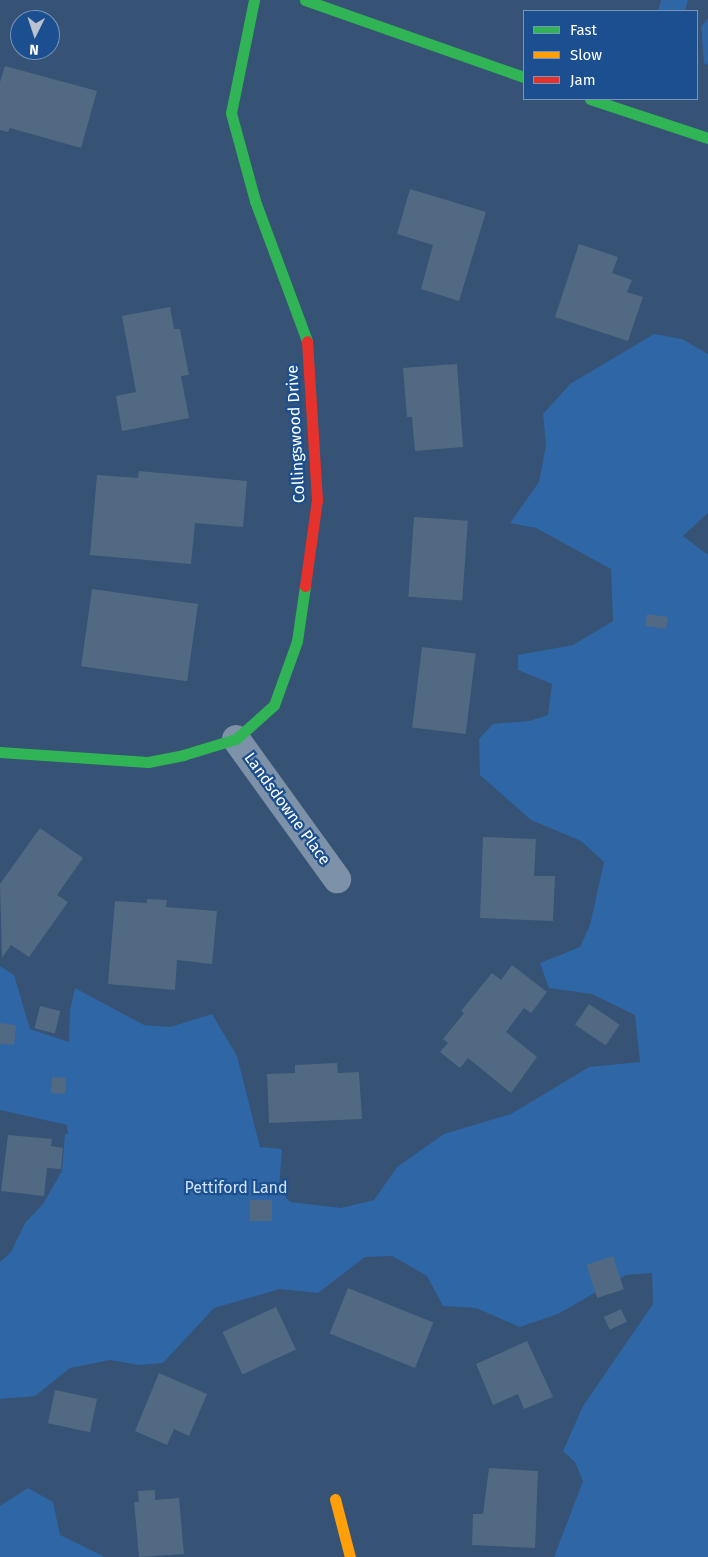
<!DOCTYPE html>
<style>
body{margin:0}
#map{position:relative;width:708px;height:1557px;overflow:hidden;background:#365274;font-family:"Fira Sans",sans-serif}
div>[style]{position:absolute}
.green>*{inset:0;background:#2f66a5}
.building>*{inset:0;background:#526984;transform-origin:0 0}
.street>*{height:28px;margin:-14px;padding:0 14px;transform-origin:14px;border-radius:14px;background:#7d92a8}
.fast>*{height:11px;margin:-5.5px;padding:0 5.5px;transform-origin:5.5px;border-radius:5.5px;background:#30b455}
.slow>*{height:11px;margin:-5.5px;padding:0 5.5px;transform-origin:5.5px;border-radius:5.5px;background:#ff9f0a}
.jam>*{height:11px;margin:-5.5px;padding:0 5.5px;transform-origin:5.5px;border-radius:5.5px;background:#e5322d}
span{translate:-50% -50%;white-space:nowrap;text-align:center;line-height:1.15;-webkit-text-stroke:4.5px #1b4f8f;paint-order:stroke}
.street-label{font-size:16px;color:#fff}
.park-label{font-size:16px;color:#cfe3fa}
.legend{position:absolute;left:523px;top:10px;width:175px;height:90px;box-sizing:border-box;background:#1b4f8f;border:1px solid #7695bc;margin:0;padding:6px 9px;list-style:none;font-size:15px;color:#fff}
.legend li{display:flex;align-items:center;gap:10px;height:25px}
.legend b{width:25px;border:1px solid #7695bc}
.north{position:absolute;left:10px;top:10px;width:50px;height:50px;box-sizing:border-box;background:#1b4f8f;border:1px solid #7695bc;border-radius:50%;rotate:184deg;font-size:14px;font-weight:700;line-height:20px;text-align:center;color:#fff}
.north::after{content:'';display:block;margin:auto;width:18px;height:22px;background:#b9c2ce;clip-path:polygon(50% 0,100% 100%,50% 72%,0 100%)}
</style>
<div id="map">
<div class="green">
<div style="clip-path:polygon(661px 0,688px 0,685px 11px,658px 11px)"></div>
<div style="clip-path:polygon(708px 18px,708px 65px,704px 63px,701px 27px)"></div>
<div style="clip-path:polygon(654px 334px,682px 339px,708px 354px,708px 513px,683px 536px,708px 555px,708px 1557px,554px 1557px,583px 1481px,575px 1462px,563px 1451px,583px 1406px,653px 1304px,652px 1273px,626px 1275px,558px 1314px,520px 1327px,476px 1308px,443px 1306px,427px 1276px,392px 1256px,365px 1257px,318px 1293px,280px 1289px,214px 1308px,163px 1363px,139px 1365px,110px 1360px,70px 1368px,35px 1396px,0 1399px,0 1262px,11px 1252px,25px 1223px,43px 1204px,62px 1171px,65px 1134px,68px 1134px,67px 1125px,0 1110px,0 966px,14px 975px,30px 1029px,69px 1042px,70px 1010px,75px 988px,144px 1025px,170px 1027px,212px 1014px,237px 1056px,260px 1147px,282px 1149px,279px 1189px,290px 1202px,341px 1208px,374px 1200px,397px 1167px,444px 1134px,511px 1114px,589px 1067px,640px 1062px,635px 1015px,592px 994px,549px 988px,540px 963px,580px 947px,590px 925px,604px 862px,581px 841px,531px 820px,480px 775px,479px 739px,493px 724px,529px 721px,548px 715px,552px 684px,518px 670px,518px 655px,573px 645px,613px 621px,611px 569px,536px 528px,510px 523px,539px 482px,546px 445px,543px 414px,570px 384px)"></div>
<div style="clip-path:polygon(28px 1488px,53px 1502px,60px 1535px,105px 1557px,0 1557px,0 1506px)"></div>
</div>
<div class="building">
<div style="clip-path:polygon(5px 66px,97px 91px,81px 148px,10px 128px,8px 132px,0 130px,0 82px)"></div>
<div style="clip-path:polygon(410px 189px,486px 212px,459px 301px,421px 289px,433px 245px,397px 234px)"></div>
<div style="clip-path:polygon(579px 244px,618px 257px,612px 273px,632px 280px,627px 292px,643px 297px,628px 341px,555px 317px)"></div>
<div style="clip-path:polygon(170px 307px,174px 329px,180px 329px,189px 375px,181px 376px,189px 418px,122px 431px,116px 396px,136px 392px,122px 316px)"></div>
<div style="clip-path:polygon(457px 364px,463px 447px,415px 451px,412px 417px,407px 417px,403px 368px)"></div>
<div style="clip-path:polygon(139px 471px,247px 481px,243px 527px,195px 523px,191px 564px,90px 555px,97px 475px,138px 478px)"></div>
<div style="left:414px;top:517px;width:54px;height:80px;rotate:4deg"></div>
<div style="left:92px;top:589px;width:107px;height:78px;rotate:8deg"></div>
<div style="left:647px;top:614px;width:21px;height:12px;rotate:8deg"></div>
<div style="left:422px;top:647px;width:54px;height:81px;rotate:7deg"></div>
<div style="clip-path:polygon(40px 828px,83px 858px,57px 895px,68px 902px,29px 957px,11px 945px,2px 958px,0 884px)"></div>
<div style="clip-path:polygon(483px 837px,536px 839px,534px 876px,555px 876px,553px 921px,480px 918px)"></div>
<div style="clip-path:polygon(147px 899px,167px 900px,166px 907px,217px 911px,212px 964px,177px 960px,175px 990px,108px 984px,115px 901px,147px 903px)"></div>
<div style="clip-path:polygon(512px 965px,547px 992px,531px 1013px,524px 1008px,506px 1032px,537px 1057px,511px 1093px,468px 1058px,460px 1068px,440px 1052px,448px 1043px,443px 1039px,464px 1013px,461px 1011px,492px 973px,501px 980px)"></div>
<div style="left:589px;top:1004px;width:37px;height:25px;rotate:34deg"></div>
<div style="left:40px;top:1006px;width:21px;height:23px;rotate:14deg"></div>
<div style="clip-path:polygon(0 1023px,16px 1025px,14px 1045px,0 1044px)"></div>
<div style="clip-path:polygon(337px 1063px,338px 1073px,359px 1072px,362px 1119px,269px 1123px,267px 1074px,295px 1073px,295px 1065px)"></div>
<div style="left:52px;top:1077px;width:14px;height:16px;rotate:4deg"></div>
<div style="clip-path:polygon(8px 1135px,52px 1139px,51px 1146px,63px 1148px,61px 1169px,47px 1168px,44px 1196px,1px 1191px)"></div>
<div style="left:250px;top:1200px;width:22px;height:21px"></div>
<div style="left:613px;top:1256px;width:35px;height:28px;rotate:72deg"></div>
<div style="left:348px;top:1288px;width:92px;height:49px;rotate:22deg"></div>
<div style="left:276px;top:1307px;width:47px;height:59px;rotate:65deg"></div>
<div style="left:621px;top:1309px;width:14px;height:19px;rotate:65deg"></div>
<div style="clip-path:polygon(527px 1341px,553px 1397px,524px 1409px,518px 1394px,493px 1405px,476px 1364px)"></div>
<div style="clip-path:polygon(159px 1373px,207px 1394px,189px 1436px,174px 1429px,167px 1445px,135px 1431px)"></div>
<div style="left:55px;top:1390px;width:43px;height:34px;rotate:12deg"></div>
<div style="clip-path:polygon(489px 1468px,538px 1471px,535px 1548px,472px 1545px,473px 1514px,483px 1514px)"></div>
<div style="clip-path:polygon(155px 1490px,155px 1500px,179px 1498px,184px 1554px,139px 1557px,134px 1502px,139px 1502px,138px 1491px)"></div>
</div>
<div class="street">
<div style="left:236px;top:739px;width:173px;rotate:54.2deg"></div>
</div>
<div class="fast">
<div style="left:254px;top:0;width:115px;rotate:101.5deg"></div>
<div style="left:231px;top:113px;width:91px;rotate:74.7deg"></div>
<div style="left:255px;top:201px;width:149px;rotate:69.6deg"></div>
<div style="left:305px;top:0;width:232px;rotate:19.4deg"></div>
<div style="left:590px;top:99px;width:124px;rotate:18.3deg"></div>
<div style="left:0;top:752px;width:148px;rotate:3.9deg"></div>
<div style="left:148px;top:762px;width:36px;rotate:-11deg"></div>
<div style="left:183px;top:755px;width:55px;rotate:-16.8deg"></div>
<div style="left:236px;top:739px;width:51px;rotate:-41.8deg"></div>
<div style="left:274px;top:705px;width:68px;rotate:-70.2deg"></div>
<div style="left:297px;top:641px;width:56px;rotate:-81.7deg"></div>
</div>
<div class="slow">
<div style="left:335px;top:1499px;width:60px;rotate:75.5deg"></div>
</div>
<div class="jam">
<div style="left:305px;top:586px;width:87px;rotate:-82.1deg"></div>
<div style="left:317px;top:500px;width:159px;rotate:-93.6deg"></div>
</div>
<div class="street-label">
<span style="left:296px;top:434px;rotate:-93deg">Collingswood Drive</span>
<span style="left:287px;top:809px;rotate:54deg">Landsdowne Place</span>
</div>
<div class="park-label">
<span style="left:236px;top:1188px">Pettiford Land</span>
</div>
<ul class="legend">
<li><b style="height:6px;background:#30b455"></b>Fast</li>
<li><b style="height:6px;background:#ff9f0a"></b>Slow</li>
<li><b style="height:6px;background:#e5322d"></b>Jam</li>
</ul>
<div class="north">N</div>
</div>
